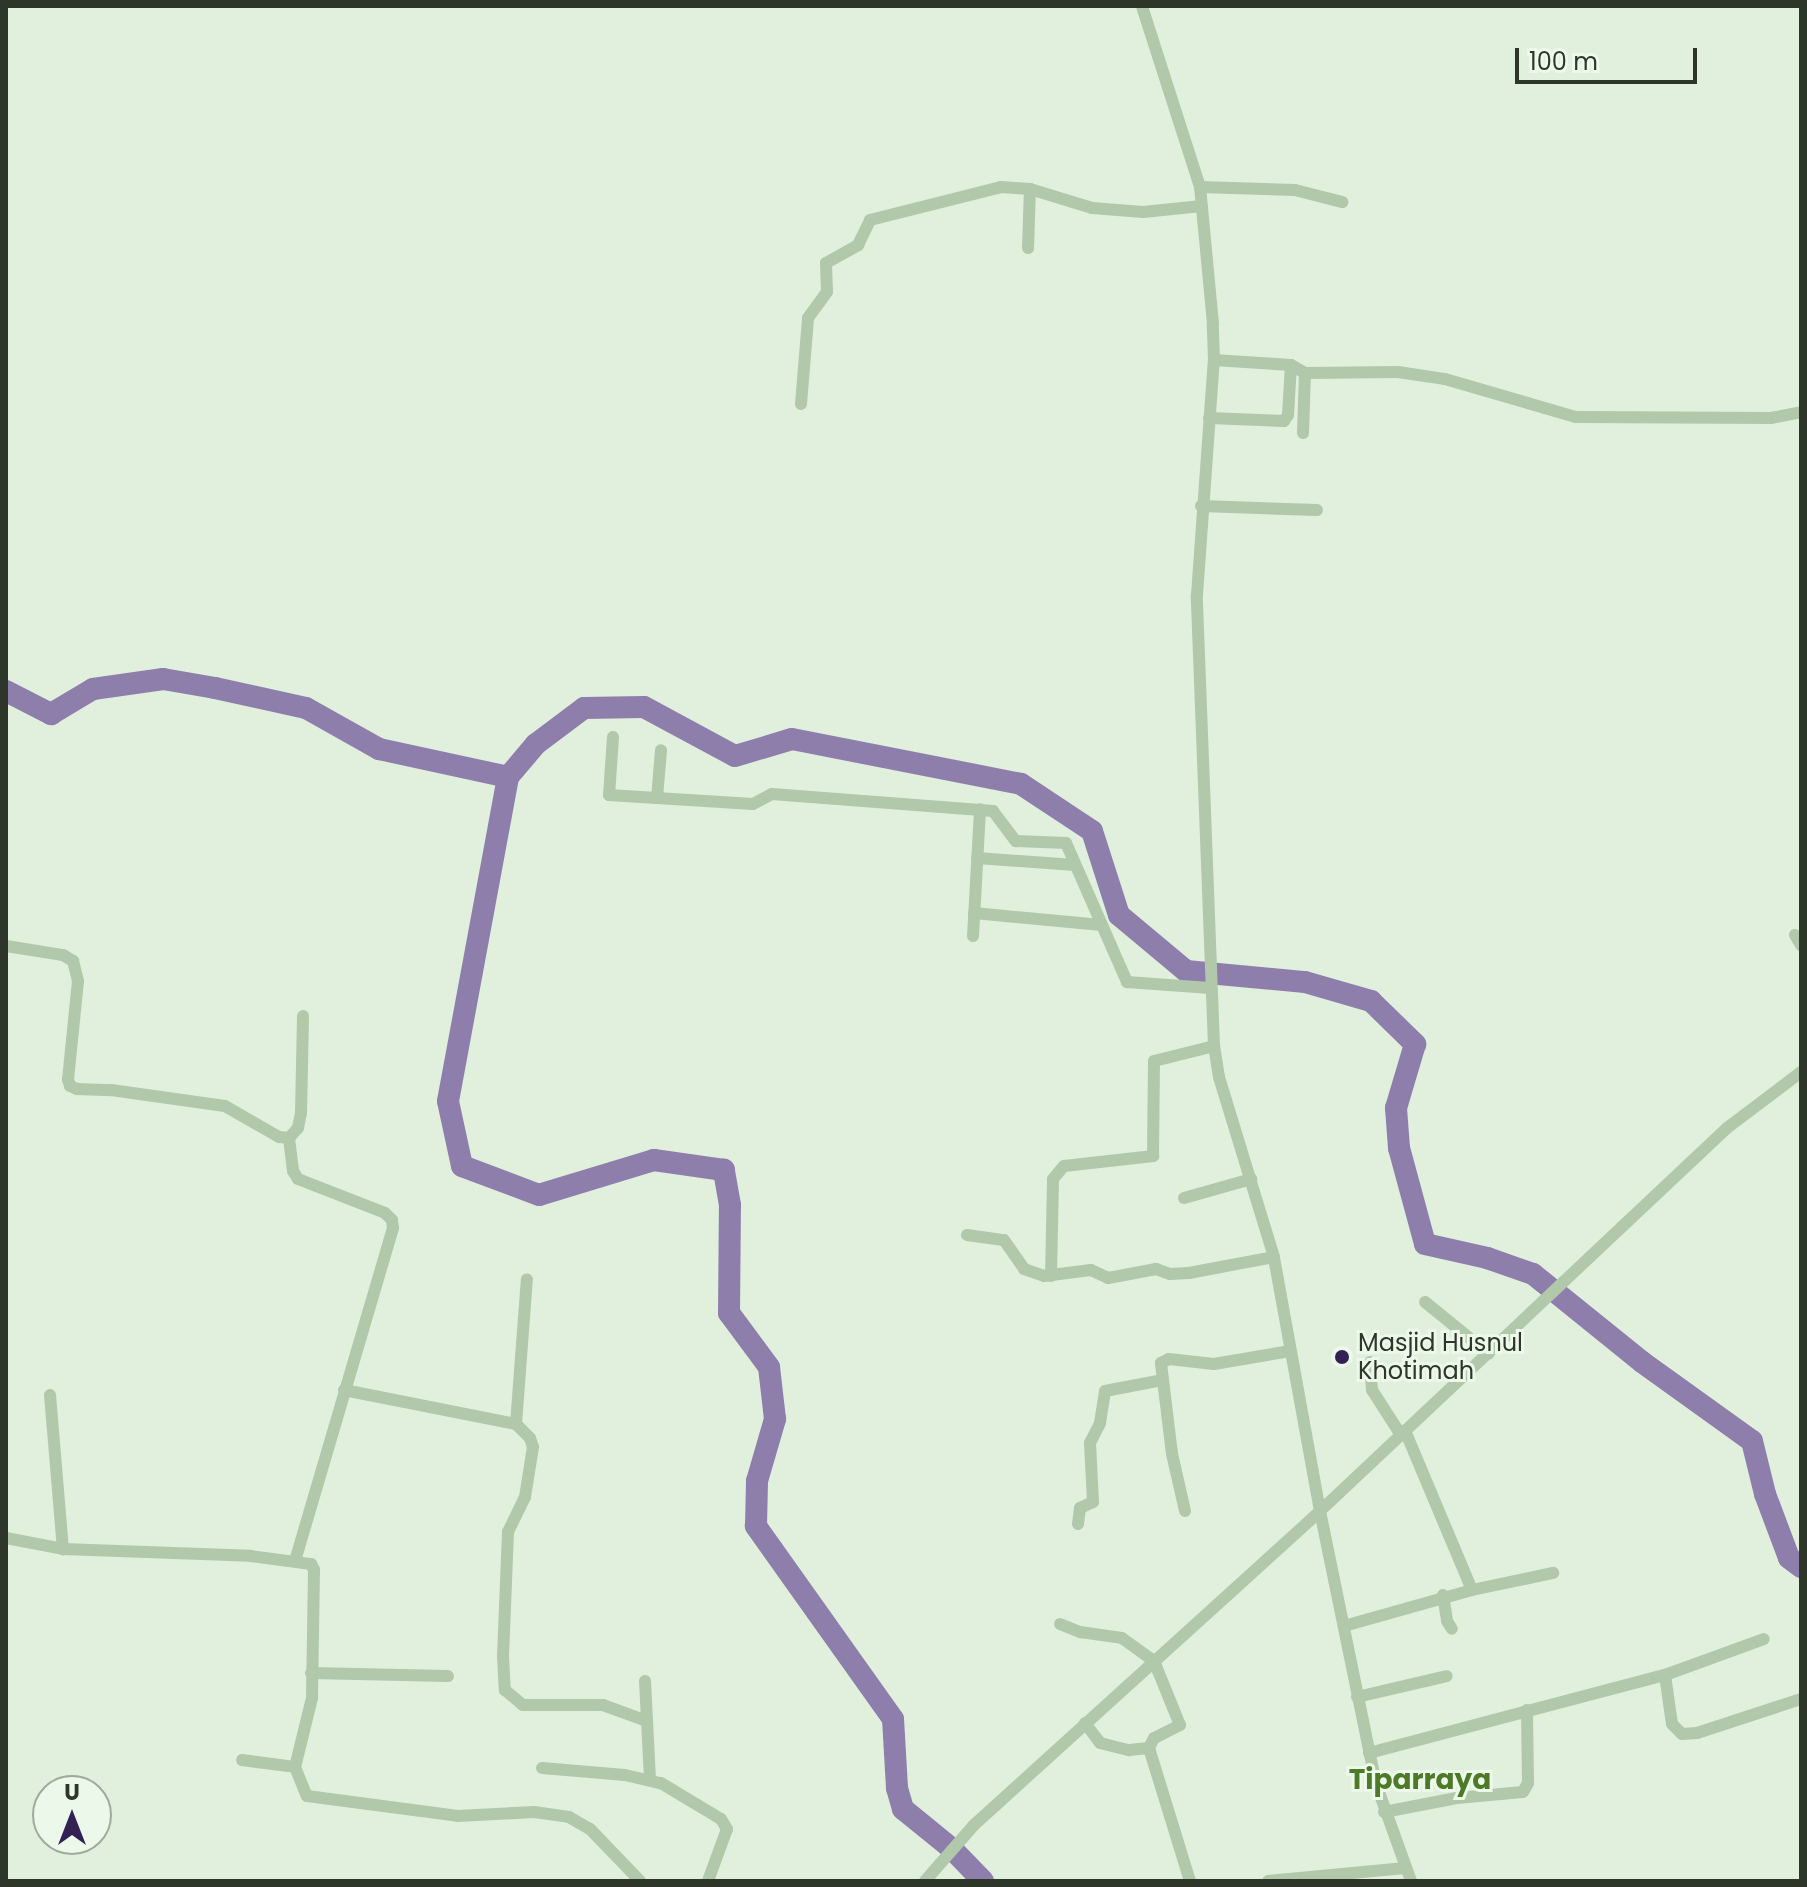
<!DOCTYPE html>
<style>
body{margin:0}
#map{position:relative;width:1807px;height:1887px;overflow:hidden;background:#e0f0dd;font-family:Poppins,sans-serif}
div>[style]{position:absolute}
.river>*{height:22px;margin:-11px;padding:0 11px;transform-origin:11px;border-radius:11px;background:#8e7eac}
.minor>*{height:12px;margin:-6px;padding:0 6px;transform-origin:6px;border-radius:6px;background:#b1c8aa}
.dots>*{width:22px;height:22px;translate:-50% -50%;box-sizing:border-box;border:4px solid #ecf8e9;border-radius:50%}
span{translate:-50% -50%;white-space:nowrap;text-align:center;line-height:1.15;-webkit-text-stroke:6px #ecf8e9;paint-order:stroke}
.poi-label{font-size:24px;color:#2e3629}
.left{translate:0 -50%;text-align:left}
.quarter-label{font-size:28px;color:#4c7a27;font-weight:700}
.frame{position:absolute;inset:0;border:8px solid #2e3629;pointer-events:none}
.north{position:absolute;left:32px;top:1775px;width:80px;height:80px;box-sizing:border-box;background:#ecf8e9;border:2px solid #a0aa9c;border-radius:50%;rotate:0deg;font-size:22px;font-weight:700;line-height:32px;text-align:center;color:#2e3629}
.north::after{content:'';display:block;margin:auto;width:28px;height:36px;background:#342154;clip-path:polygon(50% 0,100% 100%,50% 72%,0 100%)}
.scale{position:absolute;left:1515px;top:48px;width:182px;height:36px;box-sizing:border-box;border:4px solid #2e3629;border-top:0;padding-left:10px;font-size:24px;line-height:28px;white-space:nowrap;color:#2e3629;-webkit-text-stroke:6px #ecf8e9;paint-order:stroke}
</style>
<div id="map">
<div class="river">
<div style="left:6px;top:691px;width:51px;rotate:27.1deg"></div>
<div style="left:51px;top:714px;width:49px;rotate:-30.8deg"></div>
<div style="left:93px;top:689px;width:71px;rotate:-8.1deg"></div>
<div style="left:163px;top:679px;width:53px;rotate:9.8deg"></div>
<div style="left:215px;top:688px;width:93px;rotate:12.4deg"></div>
<div style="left:306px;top:708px;width:84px;rotate:29.3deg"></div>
<div style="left:379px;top:749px;width:132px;rotate:12.2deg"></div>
<div style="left:983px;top:1881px;width:46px;rotate:-134.1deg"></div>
<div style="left:951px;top:1848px;width:62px;rotate:-140.9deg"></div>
<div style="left:903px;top:1809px;width:22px;rotate:-106deg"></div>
<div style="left:897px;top:1788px;width:69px;rotate:-93.3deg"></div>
<div style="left:893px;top:1719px;width:237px;rotate:-125.4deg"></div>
<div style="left:756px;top:1526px;width:45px;rotate:-88.7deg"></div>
<div style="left:757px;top:1481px;width:65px;rotate:-73.8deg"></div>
<div style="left:775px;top:1419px;width:52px;rotate:-96.6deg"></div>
<div style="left:769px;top:1367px;width:67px;rotate:-126.5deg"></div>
<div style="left:729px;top:1313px;width:108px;rotate:-89.5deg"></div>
<div style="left:730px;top:1205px;width:36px;rotate:-100deg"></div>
<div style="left:724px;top:1170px;width:71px;rotate:-171.9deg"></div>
<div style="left:654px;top:1160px;width:120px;rotate:163.1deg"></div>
<div style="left:539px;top:1195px;width:82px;rotate:-159.4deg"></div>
<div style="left:462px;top:1166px;width:66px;rotate:-102.2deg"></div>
<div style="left:448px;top:1101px;width:330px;rotate:-79.5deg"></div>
<div style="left:508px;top:777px;width:43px;rotate:-49.7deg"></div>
<div style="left:536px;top:744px;width:60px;rotate:-36.9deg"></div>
<div style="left:584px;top:708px;width:60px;rotate:-1deg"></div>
<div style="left:644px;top:707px;width:103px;rotate:28.3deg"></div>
<div style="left:735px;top:756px;width:59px;rotate:-16.6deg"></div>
<div style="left:792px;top:739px;width:233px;rotate:11.1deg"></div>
<div style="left:1021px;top:784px;width:85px;rotate:33.5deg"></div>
<div style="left:1092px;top:831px;width:88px;rotate:72.2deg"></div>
<div style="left:1119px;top:915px;width:87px;rotate:39.9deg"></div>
<div style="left:1186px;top:971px;width:120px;rotate:5.3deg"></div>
<div style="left:1305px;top:982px;width:69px;rotate:16.1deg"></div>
<div style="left:1371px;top:1001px;width:62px;rotate:44.3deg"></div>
<div style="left:1415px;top:1044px;width:67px;rotate:106.5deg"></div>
<div style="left:1396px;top:1108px;width:40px;rotate:85.7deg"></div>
<div style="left:1399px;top:1148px;width:99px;rotate:74.8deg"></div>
<div style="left:1425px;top:1244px;width:64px;rotate:12.7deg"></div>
<div style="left:1487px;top:1258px;width:49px;rotate:19.2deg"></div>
<div style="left:1533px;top:1274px;width:140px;rotate:38.9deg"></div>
<div style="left:1642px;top:1362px;width:135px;rotate:35.7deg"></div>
<div style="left:1752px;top:1441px;width:55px;rotate:76.2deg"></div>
<div style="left:1765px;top:1494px;width:68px;rotate:69.4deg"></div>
<div style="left:1789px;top:1558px;width:15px;rotate:37deg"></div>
</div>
<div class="minor">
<div style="left:1200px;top:187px;width:95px;rotate:1.8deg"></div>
<div style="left:1295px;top:190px;width:49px;rotate:14.3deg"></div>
<div style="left:1028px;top:248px;width:59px;rotate:-88.1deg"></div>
<div style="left:1214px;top:360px;width:77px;rotate:3.7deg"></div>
<div style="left:1291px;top:365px;width:16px;rotate:30deg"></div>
<div style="left:1305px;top:373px;width:93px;rotate:-0.6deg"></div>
<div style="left:1398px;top:372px;width:48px;rotate:8.5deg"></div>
<div style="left:1445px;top:379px;width:136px;rotate:16.2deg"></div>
<div style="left:1576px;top:417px;width:195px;rotate:0.3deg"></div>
<div style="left:1771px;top:418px;width:31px;rotate:-11deg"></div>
<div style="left:801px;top:404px;width:86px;rotate:-85.3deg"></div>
<div style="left:808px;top:318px;width:32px;rotate:-54deg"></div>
<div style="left:827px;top:292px;width:29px;rotate:-92deg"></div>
<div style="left:826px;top:263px;width:37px;rotate:-29deg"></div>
<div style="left:858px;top:245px;width:28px;rotate:-64deg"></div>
<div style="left:870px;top:220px;width:135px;rotate:-14.1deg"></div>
<div style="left:1001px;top:187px;width:29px;rotate:4deg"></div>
<div style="left:1030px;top:189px;width:65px;rotate:17deg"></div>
<div style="left:1092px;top:208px;width:51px;rotate:4.5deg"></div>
<div style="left:1143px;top:212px;width:59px;rotate:-5.8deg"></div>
<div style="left:1209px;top:418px;width:75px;rotate:2.3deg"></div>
<div style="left:1284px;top:421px;width:7px;rotate:-56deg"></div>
<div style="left:1288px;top:415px;width:50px;rotate:-86.6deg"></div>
<div style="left:1303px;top:433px;width:60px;rotate:-88.1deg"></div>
<div style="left:1201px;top:506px;width:116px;rotate:2deg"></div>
<div style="left:613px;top:737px;width:58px;rotate:93.9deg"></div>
<div style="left:609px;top:795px;width:144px;rotate:3.6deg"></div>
<div style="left:753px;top:804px;width:21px;rotate:-28deg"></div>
<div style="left:772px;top:794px;width:222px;rotate:4.4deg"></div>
<div style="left:993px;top:811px;width:38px;rotate:53deg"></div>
<div style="left:1016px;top:841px;width:50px;rotate:2.3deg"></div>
<div style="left:1066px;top:843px;width:152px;rotate:66.3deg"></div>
<div style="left:1127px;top:982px;width:83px;rotate:4.1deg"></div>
<div style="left:657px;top:798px;width:48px;rotate:-85.2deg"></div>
<div style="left:977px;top:858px;width:98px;rotate:4.1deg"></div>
<div style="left:974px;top:913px;width:128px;rotate:5.4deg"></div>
<div style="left:1795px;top:935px;width:12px;rotate:59deg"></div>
<div style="left:973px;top:936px;width:127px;rotate:-86.8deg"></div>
<div style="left:6px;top:946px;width:58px;rotate:9deg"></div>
<div style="left:63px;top:955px;width:12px;rotate:31deg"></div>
<div style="left:73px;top:961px;width:21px;rotate:76deg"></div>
<div style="left:78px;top:981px;width:99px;rotate:95.8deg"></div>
<div style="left:68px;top:1079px;width:7px;rotate:74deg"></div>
<div style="left:70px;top:1086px;width:8px;rotate:23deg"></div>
<div style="left:77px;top:1089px;width:34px;rotate:2deg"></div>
<div style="left:111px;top:1090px;width:115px;rotate:8deg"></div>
<div style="left:225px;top:1106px;width:62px;rotate:29.9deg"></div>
<div style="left:279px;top:1137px;width:10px;rotate:6deg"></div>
<div style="left:289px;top:1138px;width:13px;rotate:-48deg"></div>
<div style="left:298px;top:1128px;width:15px;rotate:-79deg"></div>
<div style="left:301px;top:1113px;width:97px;rotate:-88.8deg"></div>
<div style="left:289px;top:1138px;width:33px;rotate:83deg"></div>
<div style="left:293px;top:1171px;width:9px;rotate:58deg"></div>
<div style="left:298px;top:1179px;width:93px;rotate:21.3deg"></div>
<div style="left:385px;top:1213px;width:10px;rotate:45deg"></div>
<div style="left:392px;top:1220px;width:8px;rotate:83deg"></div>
<div style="left:393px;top:1228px;width:346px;rotate:106.4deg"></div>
<div style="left:1184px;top:1198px;width:70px;rotate:-15.8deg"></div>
<div style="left:967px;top:1235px;width:37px;rotate:8deg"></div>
<div style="left:1004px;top:1240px;width:35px;rotate:55deg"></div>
<div style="left:1024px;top:1269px;width:21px;rotate:19deg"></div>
<div style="left:1044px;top:1276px;width:47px;rotate:-7.3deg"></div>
<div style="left:1091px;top:1270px;width:19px;rotate:25deg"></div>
<div style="left:1108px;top:1278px;width:49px;rotate:-10.6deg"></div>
<div style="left:1156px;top:1269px;width:15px;rotate:20deg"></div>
<div style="left:1170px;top:1274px;width:19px;rotate:-3deg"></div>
<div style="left:1189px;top:1273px;width:86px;rotate:-10.7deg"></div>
<div style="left:1051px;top:1276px;width:97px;rotate:-88.8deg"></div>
<div style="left:1053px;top:1179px;width:17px;rotate:-50deg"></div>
<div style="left:1064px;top:1166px;width:90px;rotate:-6.4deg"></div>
<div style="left:1153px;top:1156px;width:95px;rotate:-89.4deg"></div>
<div style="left:1154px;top:1061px;width:62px;rotate:-14deg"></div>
<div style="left:1425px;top:1302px;width:82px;rotate:39.1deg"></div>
<div style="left:1370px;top:1362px;width:28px;rotate:86deg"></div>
<div style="left:1372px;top:1390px;width:54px;rotate:57.2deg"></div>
<div style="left:344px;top:1390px;width:175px;rotate:11.2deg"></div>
<div style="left:516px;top:1424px;width:20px;rotate:45deg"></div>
<div style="left:530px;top:1438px;width:9px;rotate:72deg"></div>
<div style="left:533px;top:1447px;width:51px;rotate:99.1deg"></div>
<div style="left:525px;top:1497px;width:39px;rotate:116deg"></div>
<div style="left:508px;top:1532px;width:124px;rotate:92.3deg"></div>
<div style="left:503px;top:1656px;width:34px;rotate:87deg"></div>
<div style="left:505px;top:1690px;width:23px;rotate:40deg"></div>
<div style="left:523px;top:1705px;width:80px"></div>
<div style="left:603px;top:1705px;width:47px;rotate:20deg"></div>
<div style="left:50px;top:1395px;width:155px;rotate:85.2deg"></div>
<div style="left:516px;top:1424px;width:145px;rotate:-85.7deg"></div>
<div style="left:1185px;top:1511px;width:58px;rotate:-102.8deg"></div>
<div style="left:1172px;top:1454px;width:92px;rotate:-96.9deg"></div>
<div style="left:1161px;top:1363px;width:9px;rotate:-27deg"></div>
<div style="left:1169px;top:1359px;width:45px;rotate:6.3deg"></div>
<div style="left:1214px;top:1364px;width:77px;rotate:-9.7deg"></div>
<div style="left:1078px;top:1524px;width:16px;rotate:-83deg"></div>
<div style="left:1080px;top:1508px;width:14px;rotate:-25deg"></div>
<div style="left:1093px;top:1502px;width:59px;rotate:-92.9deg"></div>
<div style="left:1090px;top:1443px;width:22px;rotate:-63deg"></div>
<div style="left:1100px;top:1423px;width:32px;rotate:-81deg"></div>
<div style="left:1105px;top:1391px;width:58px;rotate:-10.9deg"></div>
<div style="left:6px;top:1538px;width:58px;rotate:10.9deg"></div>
<div style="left:63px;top:1549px;width:187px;rotate:2.1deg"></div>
<div style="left:250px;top:1556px;width:62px;rotate:7.5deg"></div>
<div style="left:311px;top:1564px;width:7px;rotate:63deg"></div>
<div style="left:314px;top:1570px;width:128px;rotate:90.9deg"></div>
<div style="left:312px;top:1698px;width:71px;rotate:103.8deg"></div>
<div style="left:295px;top:1767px;width:31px;rotate:68deg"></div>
<div style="left:307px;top:1796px;width:152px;rotate:7.5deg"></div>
<div style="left:458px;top:1816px;width:76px;rotate:-3deg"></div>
<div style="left:534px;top:1812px;width:35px;rotate:8deg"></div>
<div style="left:569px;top:1817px;width:24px;rotate:30deg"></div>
<div style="left:590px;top:1829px;width:72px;rotate:46.1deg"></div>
<div style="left:1472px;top:1590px;width:83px;rotate:-11.9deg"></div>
<div style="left:1443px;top:1595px;width:26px;rotate:81deg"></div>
<div style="left:1447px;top:1621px;width:9px;rotate:58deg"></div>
<div style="left:1060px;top:1624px;width:22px;rotate:22deg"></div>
<div style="left:1080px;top:1632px;width:42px;rotate:8.1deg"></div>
<div style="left:1122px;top:1638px;width:39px;rotate:36deg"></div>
<div style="left:1154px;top:1661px;width:69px;rotate:67.9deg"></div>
<div style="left:1180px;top:1725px;width:29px;rotate:153deg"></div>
<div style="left:1154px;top:1738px;width:11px;rotate:117deg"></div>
<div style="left:1149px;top:1748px;width:139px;rotate:72.9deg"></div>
<div style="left:1344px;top:1626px;width:133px;rotate:-15.7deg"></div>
<div style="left:1472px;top:1590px;width:173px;rotate:-112.8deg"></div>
<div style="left:311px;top:1673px;width:137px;rotate:1.3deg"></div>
<div style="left:1665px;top:1675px;width:105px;rotate:-20deg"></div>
<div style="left:645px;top:1681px;width:99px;rotate:87.1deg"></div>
<div style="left:1357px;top:1697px;width:92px;rotate:-13.1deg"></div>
<div style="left:1085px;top:1723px;width:25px;rotate:53deg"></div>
<div style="left:1100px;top:1743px;width:30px;rotate:14deg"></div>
<div style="left:1129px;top:1750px;width:20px;rotate:-6deg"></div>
<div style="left:1369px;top:1753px;width:306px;rotate:-14.8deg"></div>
<div style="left:1665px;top:1675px;width:49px;rotate:81.9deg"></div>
<div style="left:1672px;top:1724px;width:14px;rotate:45deg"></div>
<div style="left:1682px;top:1734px;width:15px;rotate:-4deg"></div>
<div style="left:1697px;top:1733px;width:109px;rotate:-18.1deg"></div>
<div style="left:242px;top:1760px;width:53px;rotate:7.5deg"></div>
<div style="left:542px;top:1768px;width:83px;rotate:4.8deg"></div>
<div style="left:625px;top:1775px;width:37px;rotate:13deg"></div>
<div style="left:661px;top:1783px;width:70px;rotate:31deg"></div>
<div style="left:721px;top:1819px;width:12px;rotate:59deg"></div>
<div style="left:727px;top:1829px;width:55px;rotate:110.1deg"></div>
<div style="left:1384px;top:1812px;width:74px;rotate:-10.9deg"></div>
<div style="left:1457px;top:1798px;width:66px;rotate:-5.2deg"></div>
<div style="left:1523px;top:1792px;width:10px;rotate:-61deg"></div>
<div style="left:1528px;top:1783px;width:73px;rotate:-90.8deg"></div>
<div style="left:925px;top:1881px;width:74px;rotate:-48.8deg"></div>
<div style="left:974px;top:1825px;width:467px;rotate:-42.2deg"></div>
<div style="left:1320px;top:1511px;width:258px;rotate:-100.3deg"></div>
<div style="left:1274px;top:1257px;width:188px;rotate:-107deg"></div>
<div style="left:1219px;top:1077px;width:31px;rotate:-99deg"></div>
<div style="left:1214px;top:1046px;width:451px;rotate:-92.2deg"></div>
<div style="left:1197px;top:595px;width:236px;rotate:-85.9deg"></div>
<div style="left:1214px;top:360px;width:36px;rotate:-92deg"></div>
<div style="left:1213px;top:324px;width:138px;rotate:-95.4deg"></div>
<div style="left:1200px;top:187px;width:190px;rotate:-107.8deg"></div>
<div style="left:1268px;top:1881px;width:138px;rotate:-5.4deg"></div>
<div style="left:1411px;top:1881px;width:103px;rotate:-109.8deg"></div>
<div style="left:1376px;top:1784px;width:279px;rotate:-101.6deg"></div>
<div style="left:1320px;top:1511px;width:559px;rotate:-43.26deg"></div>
<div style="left:1727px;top:1128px;width:93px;rotate:-37.1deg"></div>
</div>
<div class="dots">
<div style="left:1342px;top:1357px;background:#342154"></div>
</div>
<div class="poi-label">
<span class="left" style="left:1358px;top:1357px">Masjid Husnul<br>Khotimah</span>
</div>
<div class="quarter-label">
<span style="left:1420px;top:1780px">Tiparraya</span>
</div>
<div class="frame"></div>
<div class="north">U</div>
<div class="scale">100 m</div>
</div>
